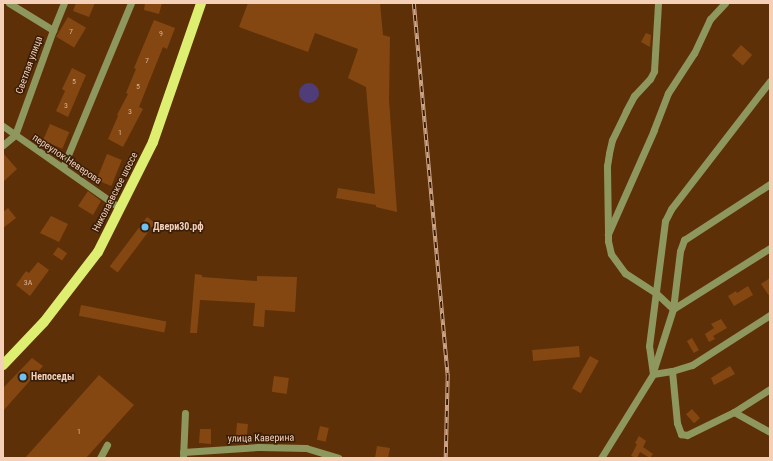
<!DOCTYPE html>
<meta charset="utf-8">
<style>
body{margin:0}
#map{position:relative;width:773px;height:461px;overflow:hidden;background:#5e3007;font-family:"Roboto Condensed",sans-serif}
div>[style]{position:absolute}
.green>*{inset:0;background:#4f3d7a}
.round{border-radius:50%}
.building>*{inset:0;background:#844711;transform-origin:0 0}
.minor>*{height:7px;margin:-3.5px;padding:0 3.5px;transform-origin:3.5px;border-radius:3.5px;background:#8e975d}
.major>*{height:10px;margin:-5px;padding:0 5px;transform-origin:5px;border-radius:5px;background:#deee71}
.rail>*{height:3.5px;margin-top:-1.75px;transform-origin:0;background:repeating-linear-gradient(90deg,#381d08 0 6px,#cca589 0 12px);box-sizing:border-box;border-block:1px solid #cca589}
.dots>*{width:11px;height:11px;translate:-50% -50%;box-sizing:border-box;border:2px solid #381d08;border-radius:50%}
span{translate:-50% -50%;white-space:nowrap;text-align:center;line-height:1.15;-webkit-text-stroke:3px #381d08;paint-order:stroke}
.number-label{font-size:8px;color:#d8ae8e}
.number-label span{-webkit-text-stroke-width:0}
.street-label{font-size:10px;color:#f4d0b8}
.poi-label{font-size:10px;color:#f4d0b8;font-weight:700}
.left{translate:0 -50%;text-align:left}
.frame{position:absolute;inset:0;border:4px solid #f4d0b8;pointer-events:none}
</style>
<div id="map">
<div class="green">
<div class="round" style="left:299px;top:83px;width:20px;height:20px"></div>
</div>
<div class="building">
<div style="clip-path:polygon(76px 3px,95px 3px,89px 17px,73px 11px)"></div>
<div style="clip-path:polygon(145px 3px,162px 3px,159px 14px,144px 10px)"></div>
<div style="clip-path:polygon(248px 3px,380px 3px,383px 35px,390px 37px,389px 100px,397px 212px,376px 207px,376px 205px,336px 198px,338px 188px,375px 194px,366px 87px,348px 78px,358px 49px,315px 33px,308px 52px,239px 27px)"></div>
<div style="left:68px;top:17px;width:21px;height:23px;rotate:31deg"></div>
<div style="clip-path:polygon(154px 20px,175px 28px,167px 49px,163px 47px,139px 107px,143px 109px,123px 147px,108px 139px,118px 116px,117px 115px,128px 94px,126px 93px,136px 69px,134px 68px)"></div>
<div style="clip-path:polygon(646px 33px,651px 35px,650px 47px,641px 42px)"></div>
<div style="left:741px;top:45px;width:15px;height:14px;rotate:42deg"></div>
<div style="clip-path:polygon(72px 68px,86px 75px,68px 117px,56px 111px,65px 91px,62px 89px)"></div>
<div style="left:50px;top:124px;width:21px;height:18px;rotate:23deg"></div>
<div style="clip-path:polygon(3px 153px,17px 169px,3px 182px)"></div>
<div style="left:107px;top:154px;width:16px;height:28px;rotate:22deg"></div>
<div style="clip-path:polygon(88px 191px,101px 201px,93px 215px,78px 206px)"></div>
<div style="clip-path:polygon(8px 208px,16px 218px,3px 228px,3px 212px)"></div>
<div style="clip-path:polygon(51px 216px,68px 224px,59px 242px,40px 233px)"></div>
<div style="left:147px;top:217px;width:10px;height:62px;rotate:37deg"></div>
<div style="left:58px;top:247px;width:11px;height:9px;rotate:34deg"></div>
<div style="clip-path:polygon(38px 262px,49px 270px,30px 296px,16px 285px,26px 271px,29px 273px)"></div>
<div style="clip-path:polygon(195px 274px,202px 275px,202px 277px,257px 281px,257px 276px,297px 277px,295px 312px,265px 310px,264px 327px,253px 326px,255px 303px,200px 300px,197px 333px,190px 333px)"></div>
<div style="clip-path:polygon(770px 278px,770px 297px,761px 284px)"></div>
<div style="clip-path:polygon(748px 286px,753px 295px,734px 306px,728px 296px,736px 291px,737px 293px)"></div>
<div style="left:81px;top:305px;width:87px;height:11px;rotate:11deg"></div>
<div style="clip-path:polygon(721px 319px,727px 328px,713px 336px,715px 339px,709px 342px,705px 334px,714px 328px,711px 324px)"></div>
<div style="left:692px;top:338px;width:14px;height:6px;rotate:60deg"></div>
<div style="left:579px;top:346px;width:11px;height:47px;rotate:85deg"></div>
<div style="left:590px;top:356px;width:10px;height:37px;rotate:29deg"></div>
<div style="clip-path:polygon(32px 358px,43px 366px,3px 411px,3px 388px)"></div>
<div style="clip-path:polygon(730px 366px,735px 374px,714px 385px,711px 378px)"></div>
<div style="clip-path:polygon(99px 375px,134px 405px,86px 458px,25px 458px)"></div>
<div style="left:274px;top:376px;width:15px;height:16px;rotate:8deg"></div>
<div style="left:692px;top:409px;width:12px;height:8px;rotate:48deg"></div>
<div style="left:237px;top:423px;width:11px;height:14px;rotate:5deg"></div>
<div style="left:320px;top:426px;width:9px;height:14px;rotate:13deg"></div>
<div style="clip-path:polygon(200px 429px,211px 429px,211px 444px,199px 443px)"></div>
<div style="clip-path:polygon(639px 436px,646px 441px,643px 447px,653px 454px,650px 458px,640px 452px,637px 458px,631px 456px,637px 444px,635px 443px)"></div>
<div style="clip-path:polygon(377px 446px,390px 448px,388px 458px,375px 458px)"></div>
</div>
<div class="minor">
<div style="left:9px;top:3px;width:52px;rotate:31.5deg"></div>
<div style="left:725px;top:3px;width:22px;rotate:133deg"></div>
<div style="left:710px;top:19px;width:38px;rotate:115deg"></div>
<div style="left:694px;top:53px;width:48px;rotate:123deg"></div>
<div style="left:668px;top:93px;width:40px;rotate:111deg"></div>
<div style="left:654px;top:130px;width:114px;rotate:113.9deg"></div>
<div style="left:608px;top:234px;width:7px;rotate:90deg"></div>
<div style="left:608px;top:241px;width:13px;rotate:77deg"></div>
<div style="left:611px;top:254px;width:24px;rotate:54deg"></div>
<div style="left:625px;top:273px;width:37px;rotate:33deg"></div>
<div style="left:656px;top:293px;width:23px;rotate:43deg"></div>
<div style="left:673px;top:309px;width:115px;rotate:-32.2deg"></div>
<div style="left:3px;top:126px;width:143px;rotate:35deg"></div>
<div style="left:3px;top:145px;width:16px;rotate:-40deg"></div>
<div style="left:15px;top:135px;width:112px;rotate:-70.1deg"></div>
<div style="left:53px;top:30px;width:29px;rotate:-68deg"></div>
<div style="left:63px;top:167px;width:178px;rotate:-67.5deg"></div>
<div style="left:608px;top:232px;width:66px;rotate:-90.9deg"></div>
<div style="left:607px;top:166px;width:13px;rotate:-81deg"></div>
<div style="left:609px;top:153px;width:13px;rotate:-77deg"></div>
<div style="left:612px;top:140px;width:32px;rotate:-64deg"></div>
<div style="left:626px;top:111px;width:17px;rotate:-62deg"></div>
<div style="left:634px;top:96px;width:23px;rotate:-47deg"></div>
<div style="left:650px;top:79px;width:9px;rotate:-63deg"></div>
<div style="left:654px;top:71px;width:68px;rotate:-86.6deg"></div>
<div style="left:672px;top:371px;width:52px;rotate:84.5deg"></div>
<div style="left:677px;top:423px;width:12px;rotate:70deg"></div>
<div style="left:681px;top:434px;width:6px;rotate:9deg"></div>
<div style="left:687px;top:435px;width:52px;rotate:-26.1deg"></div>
<div style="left:653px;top:372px;width:66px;rotate:-72.4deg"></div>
<div style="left:673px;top:309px;width:58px;rotate:-83.1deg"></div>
<div style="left:680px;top:251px;width:12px;rotate:-70deg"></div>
<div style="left:684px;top:240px;width:103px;rotate:-33.1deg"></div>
<div style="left:653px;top:374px;width:28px;rotate:-98deg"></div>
<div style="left:649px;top:346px;width:126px;rotate:-82.7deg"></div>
<div style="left:665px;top:221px;width:13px;rotate:-63deg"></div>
<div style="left:671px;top:209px;width:162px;rotate:-52.3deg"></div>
<div style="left:770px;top:389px;width:43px;rotate:147.4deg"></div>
<div style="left:734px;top:412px;width:41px;rotate:29.1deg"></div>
<div style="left:183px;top:452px;width:76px;rotate:-3.8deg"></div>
<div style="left:259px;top:447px;width:47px;rotate:1.2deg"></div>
<div style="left:306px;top:448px;width:34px;rotate:17deg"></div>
<div style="left:100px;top:458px;width:15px;rotate:-62deg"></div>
<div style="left:183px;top:458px;width:45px;rotate:-87.5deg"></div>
<div style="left:601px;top:458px;width:99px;rotate:-58.2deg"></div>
<div style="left:653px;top:374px;width:19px;rotate:-9deg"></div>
<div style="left:672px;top:371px;width:21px;rotate:-17deg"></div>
<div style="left:692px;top:365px;width:93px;rotate:-32.7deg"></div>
</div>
<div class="major">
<div style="left:3px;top:365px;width:59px;rotate:-46.4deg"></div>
<div style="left:44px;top:322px;width:88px;rotate:-52.4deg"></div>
<div style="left:98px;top:252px;width:123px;rotate:-63.4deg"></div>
<div style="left:153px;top:142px;width:147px;rotate:-70.9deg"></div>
</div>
<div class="rail">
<div style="left:414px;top:3px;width:374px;rotate:84.8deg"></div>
<div style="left:448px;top:375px;width:83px;rotate:91.4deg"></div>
</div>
<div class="dots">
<div style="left:145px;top:227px;background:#6dc2f3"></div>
<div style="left:23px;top:377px;background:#6dc2f3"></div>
</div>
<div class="number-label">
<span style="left:71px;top:32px">7</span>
<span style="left:161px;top:34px">9</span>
<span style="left:147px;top:61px">7</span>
<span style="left:74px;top:82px">5</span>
<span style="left:138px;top:87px">5</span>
<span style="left:66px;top:106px">3</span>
<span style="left:130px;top:112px">3</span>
<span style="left:120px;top:133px">1</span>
<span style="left:28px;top:283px">3А</span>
<span style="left:79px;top:432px">1</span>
</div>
<div class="street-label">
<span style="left:29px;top:65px;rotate:-70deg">Светлая улица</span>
<span style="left:67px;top:159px;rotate:34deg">переулок Неверова</span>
<span style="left:115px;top:192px;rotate:-63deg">Николаевское шоссе</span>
<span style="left:261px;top:438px;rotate:-1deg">улица Каверина</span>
</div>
<div class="poi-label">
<span class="left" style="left:153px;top:227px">Двери30.рф</span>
<span class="left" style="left:31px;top:377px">Непоседы</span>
</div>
<div class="frame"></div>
</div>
